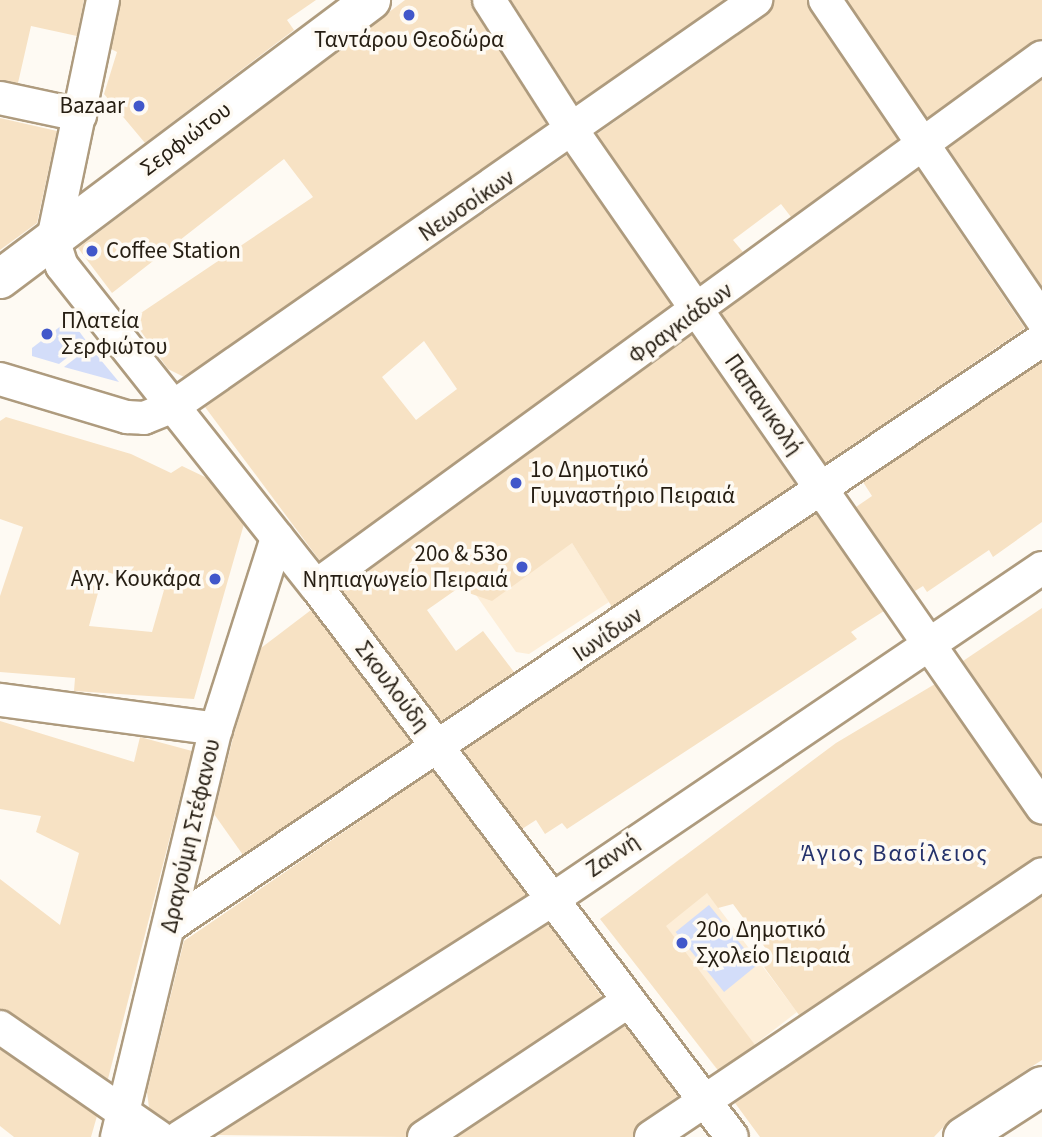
<!DOCTYPE html>
<meta charset="utf-8">
<style>
body{margin:0}
#map{position:relative;width:1042px;height:1137px;overflow:hidden;background:#fefaf3;font-family:"Source Sans 3",sans-serif}
div>[style]{position:absolute}
.built>*{inset:0;background:#fdeed8}
.green>*{inset:0;background:#d3ddf9;transform-origin:0 0}
.building>*{inset:0;background:#f7e2c4;transform-origin:0 0}
.roads{filter:drop-shadow(2px 0 #ae9b7e) drop-shadow(-2px 0 #ae9b7e) drop-shadow(0 2px #ae9b7e) drop-shadow(0 -2px #ae9b7e)}
.minor>*{height:32px;margin:-16px;padding:0 16px;transform-origin:16px;border-radius:16px;background:#fff}
.tertiary>*{height:38px;margin:-19px;padding:0 19px;transform-origin:19px;border-radius:19px;background:#fff}
.dots>*{width:19px;height:19px;translate:-50% -50%;box-sizing:border-box;border:4px solid #fefaf3;border-radius:50%}
span{translate:-50% -50%;white-space:nowrap;text-align:center;line-height:1.15;-webkit-text-stroke:7px #fefaf3;paint-order:stroke}
.poi-label{font-size:23px;color:#251d12}
.right{translate:-100% -50%;text-align:right}
.left{translate:0 -50%;text-align:left}
.street-label{font-size:23px;color:#251d12}
.neighbourhood-label{font-size:24px;color:#25326b;letter-spacing:2px}
</style>
<div id="map">
<div class="built">
<div style="clip-path:polygon(567px 535px,609px 602px,529px 654px,516px 652px,476px 595px)"></div>
<div style="clip-path:polygon(681px 858px,797px 1012px,719px 1072px,655px 989px,638px 891px)"></div>
</div>
<div class="green">
<div style="clip-path:polygon(70px 319px,87px 342px,59px 364px,32px 356px,32px 348px)"></div>
<div style="clip-path:polygon(90px 347px,119px 382px,64px 367px)"></div>
<div style="left:709px;top:905px;width:77px;height:43px;rotate:51deg"></div>
</div>
<div class="building">
<div style="clip-path:polygon(0 0,84px 0,77px 36px,31px 26px,18px 83px,0 80px)"></div>
<div style="clip-path:polygon(121px 0,316px 0,287px 20px,294px 30px,145px 143px,104px 94px,117px 52px,111px 49px)"></div>
<div style="clip-path:polygon(405px 0,471px 0,546px 124px,184px 377px,168px 369px,132px 319px,313px 197px,284px 159px,112px 293px,78px 248px)"></div>
<div style="clip-path:polygon(511px 0,724px 0,577px 103px)"></div>
<div style="clip-path:polygon(774px 0,807px 0,898px 139px,791px 217px,781px 204px,733px 240px,743px 252px,701px 283px,597px 134px,767px 15px)"></div>
<div style="clip-path:polygon(847px 0,1042px 0,1042px 39px,927px 118px)"></div>
<div style="clip-path:polygon(1042px 80px,1042px 286px,948px 148px)"></div>
<div style="clip-path:polygon(0 118px,57px 131px,37px 223px,0 250px)"></div>
<div style="clip-path:polygon(evenodd,567px 155px,671px 305px,320px 561px,205px 407px,567px 155px,424px 341px,457px 389px,416px 420px,382px 377px,424px 341px)"></div>
<div style="left:918px;top:170px;width:191px;height:243px;rotate:56deg"></div>
<div style="clip-path:polygon(692px 335px,795px 484px,612px 607px,572px 543px,492px 601px,457px 589px,427px 610px,456px 651px,483px 631px,514px 672px,441px 721px,342px 590px)"></div>
<div style="clip-path:polygon(1042px 362px,1042px 522px,993px 557px,989px 550px,927px 592px,923px 586px,915px 591px,856px 507px,872px 496px,863px 482px)"></div>
<div style="clip-path:polygon(evenodd,6px 417px,131px 454px,171px 473px,182px 466px,207px 478px,244px 524px,194px 699px,74px 691px,75px 678px,0 672px,0 596px,23px 527px,0 519px,0 421px,6px 417px,104px 571px,164px 590px,152px 632px,89px 626px,104px 571px)"></div>
<div style="clip-path:polygon(816px 514px,884px 611px,851px 632px,857px 639px,567px 829px,562px 823px,545px 834px,536px 820px,522px 829px,463px 751px)"></div>
<div style="clip-path:polygon(1042px 608px,1042px 775px,963px 661px)"></div>
<div style="clip-path:polygon(311px 610px,411px 742px,243px 855px,214px 814px,234px 734px,261px 648px)"></div>
<div style="clip-path:polygon(935px 684px,1027px 817px,1042px 825px,1042px 856px,799px 1015px,764px 967px,772px 957px,733px 904px,718px 908px,707px 893px,666px 926px,755px 1045px,718px 1070px,600px 919px,836px 743px)"></div>
<div style="clip-path:polygon(0 721px,134px 762px,140px 737px,192px 751px,108px 1079px,0 1009px,0 879px,60px 925px,79px 853px,36px 832px,41px 816px,0 809px)"></div>
<div style="clip-path:polygon(433px 771px,526px 895px,170px 1122px,149px 1108px,147px 1092px,184px 941px)"></div>
<div style="clip-path:polygon(1042px 896px,1042px 1060px,951px 1119px,934px 1137px,760px 1137px,735px 1103px)"></div>
<div style="clip-path:polygon(548px 924px,602px 997px,414px 1122px,406px 1137px,217px 1135px)"></div>
<div style="clip-path:polygon(625px 1026px,678px 1096px,641px 1122px,633px 1137px,457px 1137px)"></div>
<div style="clip-path:polygon(0 1049px,97px 1116px,91px 1137px,14px 1137px,0 1126px)"></div>
</div>
<div class="roads">
<div class="minor">
<div style="left:103px;top:0;width:244px;rotate:101.8deg"></div>
<div style="left:53px;top:239px;width:28px;rotate:72deg"></div>
<div style="left:62px;top:266px;width:409px;rotate:51.6deg"></div>
<div style="left:316px;top:586px;width:690px;rotate:52.95deg"></div>
<div style="left:489px;top:0;width:158px;rotate:57.4deg"></div>
<div style="left:574px;top:133px;width:821px;rotate:55.23deg"></div>
<div style="left:825px;top:0;width:386px;rotate:55.8deg"></div>
<div style="left:0;top:98px;width:82px;rotate:12deg"></div>
<div style="left:0;top:379px;width:133px;rotate:16.7deg"></div>
<div style="left:127px;top:417px;width:17px;rotate:3deg"></div>
<div style="left:144px;top:418px;width:32px;rotate:-22deg"></div>
<div style="left:174px;top:406px;width:710px;rotate:-34.9deg"></div>
<div style="left:316px;top:586px;width:898px;rotate:-36.08deg"></div>
<div style="left:0;top:700px;width:218px;rotate:7.6deg"></div>
<div style="left:171px;top:925px;width:1049px;rotate:-33.89deg"></div>
<div style="left:0;top:1027px;width:193px;rotate:34.7deg"></div>
<div style="left:117px;top:1137px;width:420px;rotate:-76.4deg"></div>
<div style="left:216px;top:729px;width:201px;rotate:-72.3deg"></div>
<div style="left:180px;top:1137px;width:439px;rotate:-32.5deg"></div>
<div style="left:550px;top:901px;width:594px;rotate:-34.09deg"></div>
<div style="left:424px;top:1137px;width:246px;rotate:-33.6deg"></div>
<div style="left:651px;top:1137px;width:471px;rotate:-33.9deg"></div>
</div>
<div class="tertiary">
<div style="left:0;top:279px;width:464px;rotate:-36.9deg"></div>
<div style="left:963px;top:1137px;width:94px;rotate:-32.8deg"></div>
</div>
</div>
<div class="dots">
<div style="left:409px;top:15px;background:#4157ca"></div>
<div style="left:139px;top:106px;background:#4157ca"></div>
<div style="left:92px;top:251px;background:#4157ca"></div>
<div style="left:47px;top:334px;background:#4157ca"></div>
<div style="left:516px;top:483px;background:#4157ca"></div>
<div style="left:522px;top:567px;background:#4157ca"></div>
<div style="left:215px;top:579px;background:#4157ca"></div>
<div style="left:682px;top:943px;background:#4157ca"></div>
</div>
<div class="poi-label">
<span style="left:409px;top:40px">Ταντάρου Θεοδώρα</span>
<span class="right" style="left:125px;top:106px">Bazaar</span>
<span class="left" style="left:106px;top:251px">Coffee Station</span>
<span class="left" style="left:61px;top:334px">Πλατεία<br>Σερφιώτου</span>
<span class="left" style="left:530px;top:483px">1ο Δημοτικό<br>Γυμναστήριο Πειραιά</span>
<span class="right" style="left:508px;top:567px">20ο &amp; 53ο<br>Νηπιαγωγείο Πειραιά</span>
<span class="right" style="left:201px;top:579px">Αγγ. Κουκάρα</span>
<span class="left" style="left:696px;top:943px">20ο Δημοτικό<br>Σχολείο Πειραιά</span>
</div>
<div class="street-label">
<span style="left:186px;top:139px;rotate:-37deg">Σερφιώτου</span>
<span style="left:467px;top:206px;rotate:-34deg">Νεωσοίκων</span>
<span style="left:681px;top:324px;rotate:-36deg">Φραγκιάδων</span>
<span style="left:763px;top:405px;rotate:55deg">Παπανικολή</span>
<span style="left:608px;top:635px;rotate:-34deg">Ιωνίδων</span>
<span style="left:392px;top:687px;rotate:53deg">Σκουλούδη</span>
<span style="left:191px;top:836px;rotate:-77deg">Δραγούμη Στέφανου</span>
<span style="left:613px;top:856px;rotate:-34deg">Ζαννή</span>
</div>
<div class="neighbourhood-label">
<span style="left:895px;top:854px">Άγιος Βασίλειος</span>
</div>
</div>
